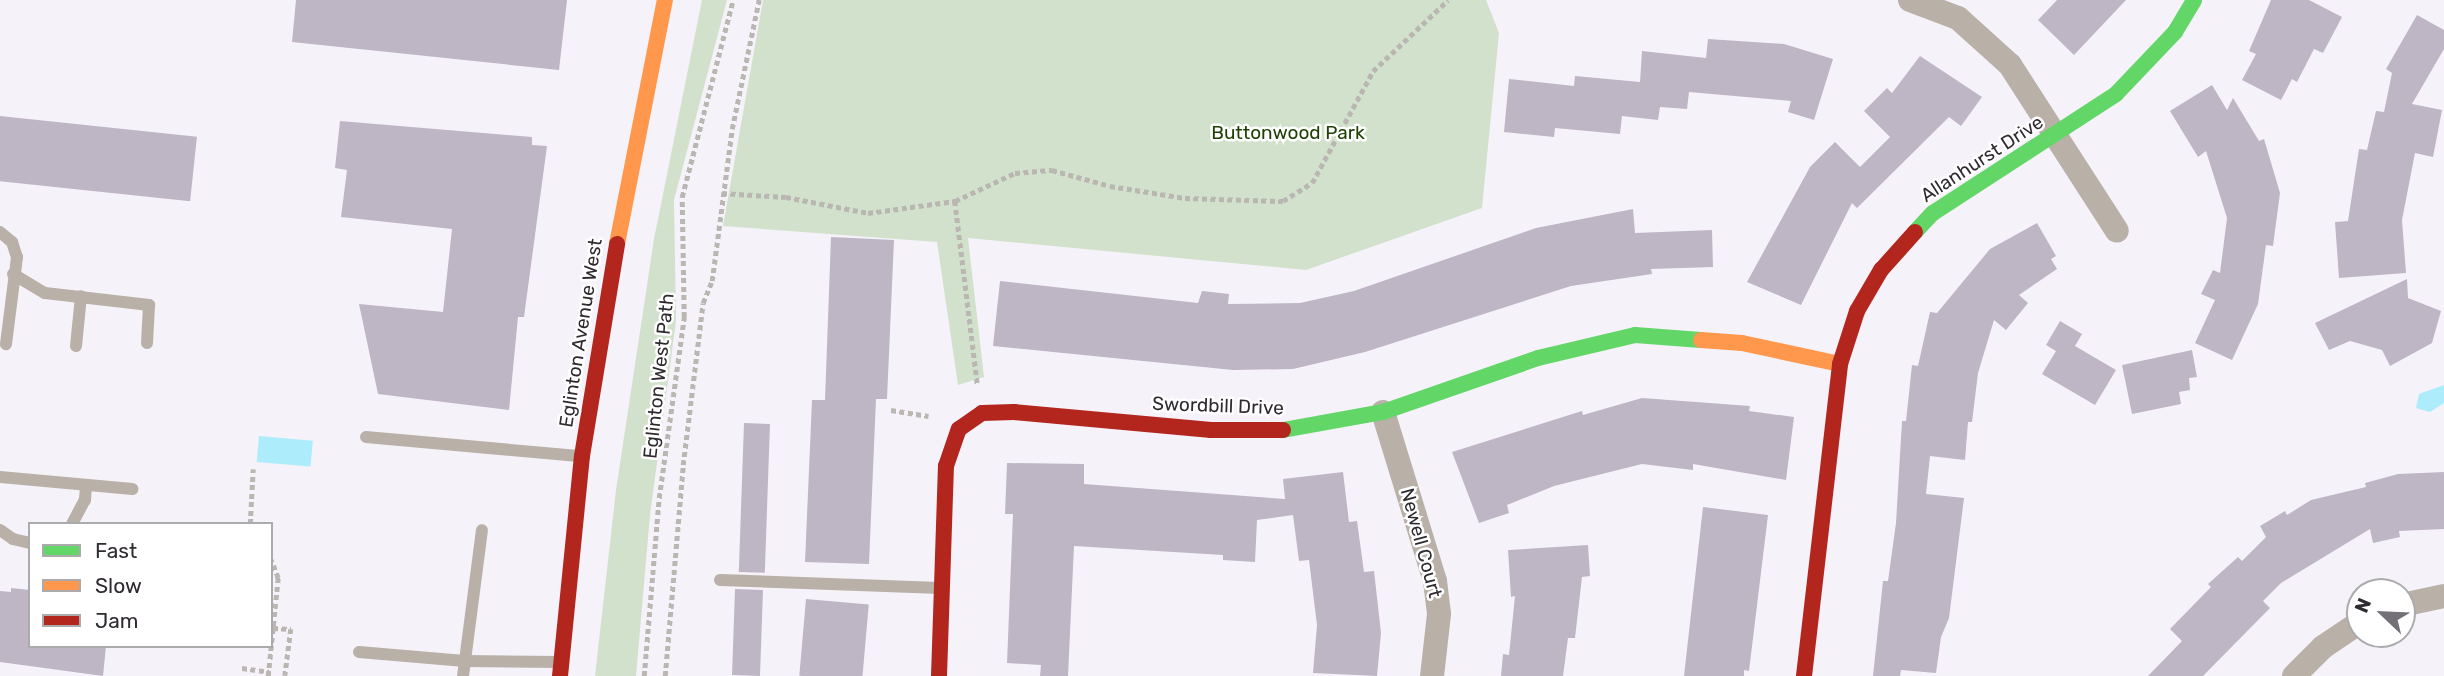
<!DOCTYPE html>
<style>
body{margin:0}
#map{position:relative;width:2444px;height:676px;overflow:hidden;background:#f6f2fa;font-family:Rubik,sans-serif}
div>[style]{position:absolute}
.green>*{inset:0;background:#d2e1cb}
.water>*{inset:0;background:#acecfb;transform-origin:0 0}
.building>*{inset:0;background:#beb6c4;transform-origin:0 0}
.path>*{height:4.5px;margin-top:-2.25px;transform-origin:0;background:repeating-linear-gradient(90deg,#bab6b2 0 5px,transparent 0 8.5px)}
.lane>*{height:12px;margin:-6px;padding:0 6px;transform-origin:6px;border-radius:6px;background:#b9b1a8}
.street>*{height:24px;margin:-12px;padding:0 12px;transform-origin:12px;border-radius:12px;background:#b9b1a8}
.fast>*{height:16px;margin:-8px;padding:0 8px;transform-origin:8px;border-radius:8px;background:#63d668}
.slow>*{height:16px;margin:-8px;padding:0 8px;transform-origin:8px;border-radius:8px;background:#ff974d}
.jam>*{height:16px;margin:-8px;padding:0 8px;transform-origin:8px;border-radius:8px;background:#b3261e}
span{translate:-50% -50%;white-space:nowrap;text-align:center;line-height:1.15;-webkit-text-stroke:5px #fff;paint-order:stroke}
.park-label{font-size:19px;color:#1f4203}
.street-label{font-size:19px;color:#2e2a30}
.legend{position:absolute;left:28px;top:522px;width:245px;height:126px;box-sizing:border-box;background:#fff;border:2px solid #abaaac;margin:0;padding:9px 12px;list-style:none;font-size:21px;color:#2e2a30}
.legend li{display:flex;align-items:center;gap:14px;height:35px}
.legend b{width:35px;border:2px solid #abaaac}
.north{position:absolute;left:2346px;top:578px;width:70px;height:70px;box-sizing:border-box;background:#fff;border:2px solid #abaaac;border-radius:50%;rotate:293deg;font-size:19px;font-weight:700;line-height:28px;text-align:center;color:#2e2a30}
.north::after{content:'';display:block;margin:auto;width:24px;height:32px;background:#747077;clip-path:polygon(50% 0,100% 100%,50% 72%,0 100%)}
</style>
<div id="map">
<div class="green">
<div style="clip-path:polygon(702px 0,727px 0,674px 200px,676px 321px,650px 515px,636px 676px,595px 676px,616px 490px,654px 239px)"></div>
<div style="clip-path:polygon(763px 0,1486px 0,1499px 33px,1482px 208px,1306px 270px,968px 238px,984px 377px,958px 385px,937px 242px,723px 226px)"></div>
</div>
<div class="water">
<div style="clip-path:polygon(2444px 385px,2444px 403px,2430px 412px,2416px 408px,2419px 394px)"></div>
<div style="left:259px;top:436px;width:54px;height:26px;rotate:5deg"></div>
</div>
<div class="building">
<div style="clip-path:polygon(296px 0,567px 0,559px 70px,292px 42px)"></div>
<div style="clip-path:polygon(2057px 0,2126px 0,2074px 55px,2038px 20px)"></div>
<div style="clip-path:polygon(2271px 0,2309px 0,2342px 17px,2323px 53px,2314px 49px,2297px 82px,2292px 79px,2281px 100px,2242px 80px,2256px 54px,2249px 51px)"></div>
<div style="clip-path:polygon(2417px 15px,2444px 30px,2444px 49px,2412px 104px,2442px 110px,2433px 157px,2415px 153px,2402px 220px,2406px 273px,2339px 278px,2335px 222px,2348px 221px,2359px 149px,2367px 150px,2376px 111px,2384px 112px,2392px 73px,2386px 69px)"></div>
<div style="clip-path:polygon(1708px 39px,1784px 44px,1833px 59px,1814px 120px,1788px 112px,1791px 101px,1689px 92px,1687px 109px,1660px 107px,1658px 120px,1622px 116px,1620px 134px,1555px 128px,1554px 137px,1504px 132px,1509px 79px,1574px 86px,1575px 76px,1640px 82px,1642px 51px,1706px 58px)"></div>
<div style="clip-path:polygon(1920px 56px,1982px 97px,1961px 126px,1949px 117px,1857px 208px,1852px 203px,1801px 305px,1747px 282px,1810px 167px,1835px 142px,1860px 167px,1890px 137px,1864px 111px,1887px 88px,1892px 93px)"></div>
<div style="clip-path:polygon(2212px 85px,2227px 110px,2233px 98px,2259px 141px,2264px 139px,2280px 193px,2273px 246px,2266px 245px,2258px 304px,2232px 360px,2195px 343px,2215px 300px,2201px 294px,2213px 270px,2220px 273px,2227px 218px,2206px 151px,2198px 157px,2170px 111px)"></div>
<div style="left:0;top:116px;width:198px;height:65px;rotate:6deg"></div>
<div style="clip-path:polygon(340px 121px,532px 137px,532px 145px,547px 146px,524px 317px,518px 317px,509px 410px,378px 394px,359px 304px,443px 312px,452px 229px,341px 217px,347px 170px,335px 168px)"></div>
<div style="clip-path:polygon(1633px 209px,1635px 233px,1712px 230px,1713px 267px,1651px 269px,1652px 274px,1571px 286px,1365px 352px,1293px 369px,1233px 370px,993px 346px,1000px 281px,1198px 303px,1202px 291px,1229px 294px,1228px 304px,1300px 303px,1354px 291px,1536px 228px)"></div>
<div style="clip-path:polygon(2037px 223px,2056px 256px,2051px 259px,2057px 269px,2019px 295px,2028px 303px,2006px 330px,1994px 320px,1978px 373px,1972px 422px,1968px 422px,1965px 460px,1930px 456px,1926px 494px,1964px 498px,1949px 618px,1941px 637px,1936px 673px,1901px 670px,1900px 676px,1873px 676px,1883px 581px,1888px 581px,1896px 523px,1902px 421px,1906px 421px,1912px 365px,1918px 366px,1930px 312px,1937px 313px,1990px 249px)"></div>
<div style="clip-path:polygon(831px 237px,894px 240px,887px 399px,876px 399px,869px 564px,805px 562px,812px 400px,825px 400px)"></div>
<div style="clip-path:polygon(2407px 279px,2408px 298px,2441px 311px,2432px 343px,2390px 366px,2382px 350px,2350px 341px,2329px 350px,2315px 323px)"></div>
<div style="clip-path:polygon(2060px 321px,2082px 334px,2075px 346px,2116px 370px,2095px 405px,2042px 374px,2056px 351px,2046px 345px)"></div>
<div style="clip-path:polygon(2192px 350px,2197px 377px,2189px 378px,2190px 390px,2179px 392px,2181px 404px,2132px 414px,2122px 365px)"></div>
<div style="clip-path:polygon(1642px 398px,1750px 406px,1749px 411px,1794px 417px,1786px 480px,1693px 464px,1693px 470px,1642px 464px,1554px 486px,1507px 505px,1509px 513px,1479px 523px,1452px 452px,1582px 411px,1583px 415px)"></div>
<div style="left:744px;top:423px;width:26px;height:149px;rotate:2deg"></div>
<div style="clip-path:polygon(1007px 463px,1084px 464px,1084px 484px,1285px 499px,1283px 479px,1343px 472px,1349px 522px,1357px 521px,1364px 572px,1374px 571px,1381px 633px,1377px 676px,1313px 673px,1317px 625px,1309px 560px,1299px 561px,1293px 515px,1257px 520px,1255px 562px,1223px 560px,1223px 555px,1074px 546px,1068px 676px,1040px 676px,1041px 665px,1007px 663px,1013px 514px,1005px 514px)"></div>
<div style="clip-path:polygon(2444px 472px,2444px 529px,2399px 531px,2400px 537px,2373px 543px,2370px 529px,2281px 583px,2263px 601px,2270px 608px,2203px 676px,2148px 676px,2182px 641px,2170px 629px,2211px 587px,2208px 584px,2238px 557px,2242px 561px,2266px 537px,2260px 526px,2285px 511px,2287px 515px,2311px 500px,2366px 487px,2365px 483px,2398px 474px)"></div>
<div style="clip-path:polygon(1703px 507px,1768px 515px,1749px 671px,1744px 670px,1744px 676px,1684px 676px)"></div>
<div style="clip-path:polygon(1588px 545px,1590px 576px,1582px 577px,1575px 638px,1568px 638px,1563px 676px,1501px 676px,1503px 654px,1509px 655px,1515px 596px,1511px 597px,1508px 550px)"></div>
<div style="clip-path:polygon(11px 588px,30px 590px,30px 646px,106px 646px,103px 676px,0 662px,0 591px,11px 592px)"></div>
<div style="left:763px;top:590px;width:86px;height:28px;rotate:92deg"></div>
<div style="left:806px;top:599px;width:63px;height:77px;rotate:5deg"></div>
</div>
<div class="path">
<div style="left:722px;top:193px;width:64px;rotate:3.6deg"></div>
<div style="left:786px;top:197px;width:84px;rotate:11deg"></div>
<div style="left:868px;top:213px;width:88px;rotate:-7.9deg"></div>
<div style="left:955px;top:201px;width:66px;rotate:-25deg"></div>
<div style="left:1015px;top:173px;width:37px;rotate:-5deg"></div>
<div style="left:1052px;top:170px;width:60px;rotate:15.4deg"></div>
<div style="left:1110px;top:186px;width:76px;rotate:9.1deg"></div>
<div style="left:1185px;top:198px;width:98px;rotate:1.8deg"></div>
<div style="left:1283px;top:201px;width:34px;rotate:-32deg"></div>
<div style="left:1312px;top:183px;width:128px;rotate:-61.4deg"></div>
<div style="left:1373px;top:71px;width:103px;rotate:-43.4deg"></div>
<div style="left:955px;top:201px;width:187px;rotate:83deg"></div>
<div style="left:891px;top:410px;width:38px;rotate:9deg"></div>
<div style="left:250px;top:524px;width:55px;rotate:-86.9deg"></div>
<div style="left:273px;top:628px;width:18px;rotate:3deg"></div>
<div style="left:291px;top:629px;width:47px;rotate:97.3deg"></div>
<div style="left:242px;top:668px;width:27px;rotate:8deg"></div>
<div style="left:268px;top:676px;width:99px;rotate:-84.2deg"></div>
<div style="left:278px;top:578px;width:19px;rotate:-111deg"></div>
<div style="left:644px;top:676px;width:179px;rotate:-85.2deg"></div>
<div style="left:659px;top:498px;width:183px;rotate:-82.1deg"></div>
<div style="left:684px;top:317px;width:120px;rotate:-91deg"></div>
<div style="left:682px;top:197px;width:203px;rotate:-75.5deg"></div>
<div style="left:665px;top:676px;width:212px;rotate:-85.1deg"></div>
<div style="left:683px;top:465px;width:163px;rotate:-83deg"></div>
<div style="left:703px;top:303px;width:24px;rotate:-68deg"></div>
<div style="left:712px;top:281px;width:153px;rotate:-82.5deg"></div>
<div style="left:732px;top:129px;width:132px;rotate:-78.2deg"></div>
</div>
<div class="lane">
<div style="left:0;top:232px;width:16px;rotate:40deg"></div>
<div style="left:12px;top:242px;width:16px;rotate:72deg"></div>
<div style="left:17px;top:257px;width:88px;rotate:97.2deg"></div>
<div style="left:13px;top:274px;width:37px;rotate:31deg"></div>
<div style="left:45px;top:293px;width:105px;rotate:6.6deg"></div>
<div style="left:149px;top:305px;width:38px;rotate:93deg"></div>
<div style="left:76px;top:346px;width:50px;rotate:-84.3deg"></div>
<div style="left:366px;top:437px;width:213px;rotate:5.1deg"></div>
<div style="left:0;top:477px;width:133px;rotate:5.2deg"></div>
<div style="left:72px;top:524px;width:27px;rotate:-62deg"></div>
<div style="left:85px;top:500px;width:15px;rotate:-86deg"></div>
<div style="left:0;top:530px;width:16px;rotate:35deg"></div>
<div style="left:13px;top:539px;width:17px;rotate:13deg"></div>
<div style="left:720px;top:580px;width:220px;rotate:2.1deg"></div>
<div style="left:359px;top:652px;width:106px;rotate:4.9deg"></div>
<div style="left:465px;top:661px;width:93px;rotate:0.6deg"></div>
<div style="left:463px;top:676px;width:147px;rotate:-82.6deg"></div>
</div>
<div class="street">
<div style="left:1910px;top:0;width:51px;rotate:20.6deg"></div>
<div style="left:1958px;top:18px;width:70px;rotate:42.1deg"></div>
<div style="left:2010px;top:65px;width:197px;rotate:57.2deg"></div>
<div style="left:1383px;top:412px;width:177px;rotate:72.9deg"></div>
<div style="left:1435px;top:581px;width:33px;rotate:83deg"></div>
<div style="left:1439px;top:614px;width:62px;rotate:96.4deg"></div>
<div style="left:2402px;top:605px;width:43px;rotate:-12.1deg"></div>
<div style="left:2294px;top:676px;width:41px;rotate:-45deg"></div>
<div style="left:2323px;top:647px;width:45px;rotate:-34deg"></div>
</div>
<div class="fast">
<div style="left:1915px;top:232px;width:26px;rotate:-47deg"></div>
<div style="left:1933px;top:213px;width:218px;rotate:-33deg"></div>
<div style="left:2116px;top:94px;width:86px;rotate:-46.4deg"></div>
<div style="left:2175px;top:32px;width:37px;rotate:-59deg"></div>
<div style="left:1283px;top:430px;width:102px;rotate:-10.2deg"></div>
<div style="left:1383px;top:412px;width:164px;rotate:-19.2deg"></div>
<div style="left:1538px;top:358px;width:100px;rotate:-13.3deg"></div>
<div style="left:1635px;top:335px;width:66px;rotate:4.3deg"></div>
</div>
<div class="slow">
<div style="left:617px;top:244px;width:249px;rotate:-78.9deg"></div>
<div style="left:1701px;top:340px;width:41px;rotate:4.2deg"></div>
<div style="left:1742px;top:343px;width:100px;rotate:12.1deg"></div>
</div>
<div class="jam">
<div style="left:560px;top:676px;width:221px;rotate:-84.3deg"></div>
<div style="left:582px;top:456px;width:215px;rotate:-80.6deg"></div>
<div style="left:939px;top:676px;width:210px;rotate:-88.1deg"></div>
<div style="left:946px;top:466px;width:39px;rotate:-71deg"></div>
<div style="left:959px;top:429px;width:28px;rotate:-35deg"></div>
<div style="left:982px;top:413px;width:32px;rotate:-2deg"></div>
<div style="left:1014px;top:412px;width:198px;rotate:5.2deg"></div>
<div style="left:1211px;top:430px;width:72px"></div>
<div style="left:1804px;top:676px;width:314px;rotate:-83.4deg"></div>
<div style="left:1840px;top:364px;width:56px;rotate:-72.2deg"></div>
<div style="left:1857px;top:311px;width:48px;rotate:-59.7deg"></div>
<div style="left:1881px;top:270px;width:51px;rotate:-48.2deg"></div>
</div>
<div class="park-label">
<span style="left:1288px;top:133px">Buttonwood Park</span>
</div>
<div class="street-label">
<span style="left:1982px;top:159px;rotate:-33deg">Allanhurst Drive</span>
<span style="left:581px;top:333px;rotate:-81deg">Eglinton Avenue West</span>
<span style="left:659px;top:376px;rotate:-84deg">Eglinton West Path</span>
<span style="left:1218px;top:406px;rotate:2deg">Swordbill Drive</span>
<span style="left:1421px;top:543px;rotate:75deg">Newell Court</span>
</div>
<ul class="legend">
<li><b style="height:9px;background:#63d668"></b>Fast</li>
<li><b style="height:9px;background:#ff974d"></b>Slow</li>
<li><b style="height:9px;background:#b3261e"></b>Jam</li>
</ul>
<div class="north">N</div>
</div>
